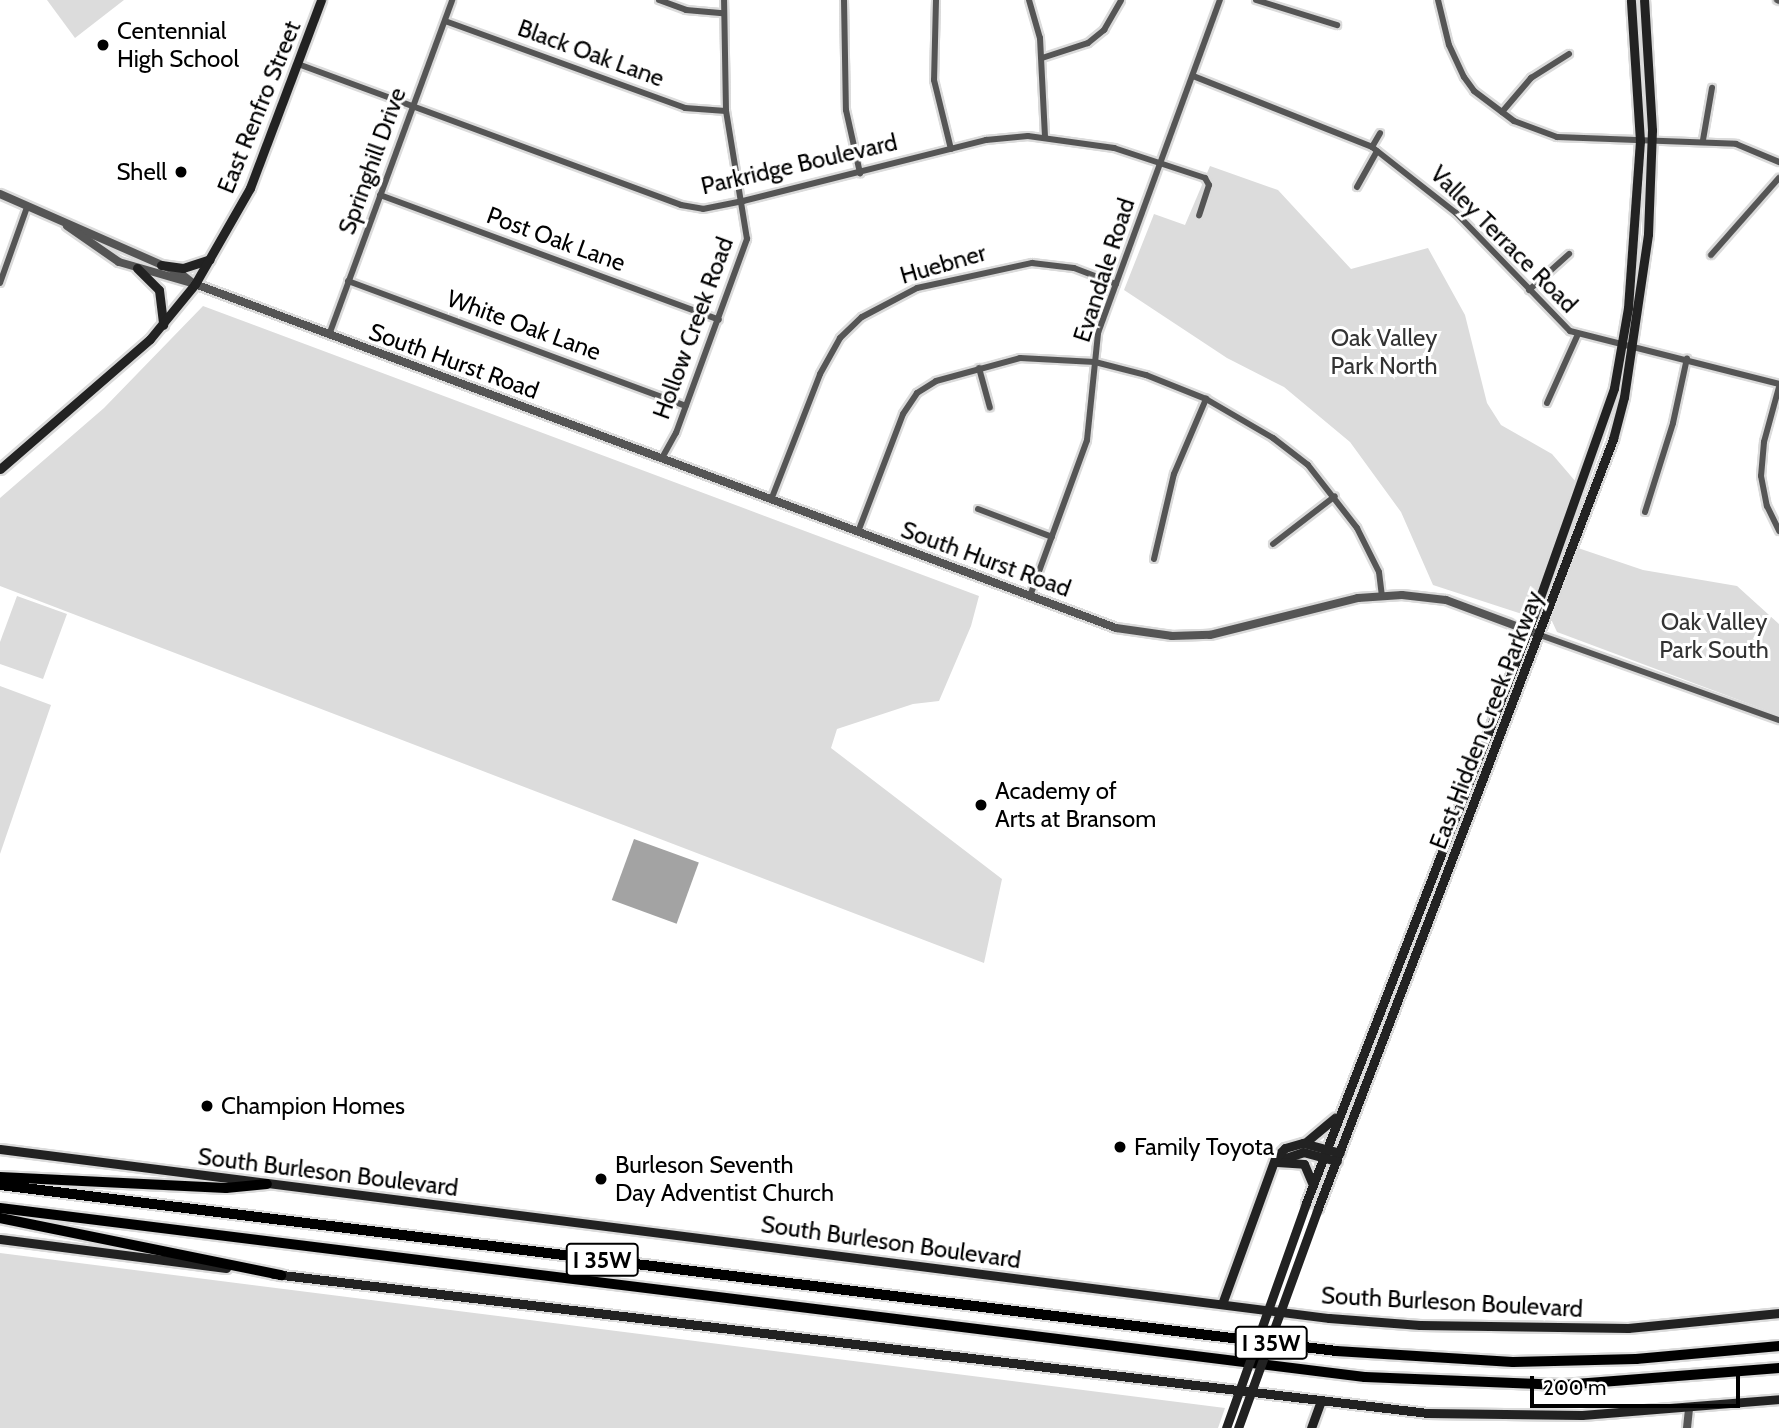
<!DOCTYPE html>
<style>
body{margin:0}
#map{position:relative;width:1779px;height:1428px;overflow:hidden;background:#fff;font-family:Cabin,sans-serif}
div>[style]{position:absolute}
.green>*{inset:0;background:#dcdcdc}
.water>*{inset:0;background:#a3a3a3;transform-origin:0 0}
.roads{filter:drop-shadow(2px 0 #dbdbdb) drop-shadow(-2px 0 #dbdbdb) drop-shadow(0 2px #dbdbdb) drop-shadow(0 -2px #dbdbdb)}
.minor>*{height:6px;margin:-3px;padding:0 3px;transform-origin:3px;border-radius:3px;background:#555}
.tertiary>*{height:8px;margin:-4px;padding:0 4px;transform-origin:4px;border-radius:4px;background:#555}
.secondary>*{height:9px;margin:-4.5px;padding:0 4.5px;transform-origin:4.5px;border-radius:4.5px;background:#222}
.motorway>*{height:10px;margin:-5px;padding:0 5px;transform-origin:5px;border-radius:5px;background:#000}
.secondary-bridge>*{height:9px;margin:-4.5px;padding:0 4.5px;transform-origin:4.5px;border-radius:4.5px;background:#222}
.dots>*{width:19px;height:19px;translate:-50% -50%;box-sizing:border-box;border:4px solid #fff;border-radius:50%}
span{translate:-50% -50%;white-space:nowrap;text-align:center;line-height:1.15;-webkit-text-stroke:6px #fff;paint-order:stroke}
.shield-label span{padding:2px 5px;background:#fff;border:2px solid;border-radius:5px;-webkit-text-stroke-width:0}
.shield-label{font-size:23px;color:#000;font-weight:700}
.poi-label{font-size:24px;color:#000}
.left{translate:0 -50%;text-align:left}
.right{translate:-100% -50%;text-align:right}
.street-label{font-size:24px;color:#000}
.park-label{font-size:24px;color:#333}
.scale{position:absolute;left:1530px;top:1376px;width:210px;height:32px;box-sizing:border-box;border:4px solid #000;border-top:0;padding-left:9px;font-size:21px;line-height:24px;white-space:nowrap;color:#000;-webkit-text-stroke:5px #fff;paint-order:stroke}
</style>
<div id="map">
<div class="green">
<div style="clip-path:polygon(47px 0,124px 0,75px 38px)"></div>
<div style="clip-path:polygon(1210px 166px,1278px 190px,1351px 269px,1428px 248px,1465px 315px,1487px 403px,1501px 425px,1552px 454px,1576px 482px,1529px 610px,1522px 614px,1433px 585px,1401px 512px,1350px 442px,1284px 387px,1227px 358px,1124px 290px,1154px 214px,1185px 225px)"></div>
<div style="clip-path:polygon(203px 306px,979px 596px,971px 626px,939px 701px,913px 704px,837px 729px,831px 748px,1002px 879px,984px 963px,0 586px,0 498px,104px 408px)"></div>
<div style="clip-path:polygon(1578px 548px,1643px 570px,1737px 586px,1779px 624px,1779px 715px,1557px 632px,1551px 619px)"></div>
<div style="clip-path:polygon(17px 596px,67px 614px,43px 679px,0 664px,0 642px)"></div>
<div style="clip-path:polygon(0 686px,51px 705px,0 854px)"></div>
<div style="clip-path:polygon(0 1253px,1225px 1408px,1218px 1428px,0 1428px)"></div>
</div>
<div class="water">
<div style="left:634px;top:839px;width:69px;height:65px;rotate:20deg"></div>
</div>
<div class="roads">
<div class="minor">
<div style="left:659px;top:0;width:29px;rotate:20deg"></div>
<div style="left:686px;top:10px;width:37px;rotate:5deg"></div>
<div style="left:844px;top:0;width:110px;rotate:89deg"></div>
<div style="left:846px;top:110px;width:65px;rotate:77.5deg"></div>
<div style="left:936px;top:0;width:80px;rotate:91.4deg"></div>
<div style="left:934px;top:80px;width:71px;rotate:76.2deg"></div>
<div style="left:1029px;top:0;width:40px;rotate:74deg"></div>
<div style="left:1040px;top:38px;width:99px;rotate:87.1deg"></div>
<div style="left:1256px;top:0;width:85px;rotate:17.2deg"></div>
<div style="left:1438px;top:0;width:46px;rotate:76.3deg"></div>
<div style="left:1449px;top:45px;width:35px;rotate:65deg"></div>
<div style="left:1464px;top:77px;width:17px;rotate:54deg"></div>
<div style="left:1474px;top:91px;width:50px;rotate:36.9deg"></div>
<div style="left:1514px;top:121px;width:46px;rotate:20.4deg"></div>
<div style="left:1557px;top:137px;width:179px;rotate:2.2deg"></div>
<div style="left:1736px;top:144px;width:47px;rotate:22.7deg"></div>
<div style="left:1777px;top:0;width:2px;rotate:27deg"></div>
<div style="left:445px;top:21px;width:255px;rotate:19.9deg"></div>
<div style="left:685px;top:108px;width:41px;rotate:4.2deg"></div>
<div style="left:1042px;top:58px;width:48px;rotate:-18.1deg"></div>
<div style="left:1088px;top:43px;width:21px;rotate:-39deg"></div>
<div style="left:1104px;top:30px;width:34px;rotate:-60deg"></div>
<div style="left:298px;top:64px;width:408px;rotate:20.2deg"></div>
<div style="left:681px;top:205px;width:22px;rotate:10deg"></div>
<div style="left:703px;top:209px;width:41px;rotate:-11.3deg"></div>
<div style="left:743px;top:201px;width:251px;rotate:-14.1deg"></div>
<div style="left:986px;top:140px;width:42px;rotate:-5.4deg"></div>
<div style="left:1028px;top:136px;width:87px;rotate:7.9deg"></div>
<div style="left:1114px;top:148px;width:96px;rotate:18.2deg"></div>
<div style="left:1205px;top:178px;width:8px;rotate:60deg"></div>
<div style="left:1209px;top:185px;width:32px;rotate:108deg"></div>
<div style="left:1193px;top:76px;width:193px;rotate:21.6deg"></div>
<div style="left:1372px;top:147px;width:107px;rotate:38.2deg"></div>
<div style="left:1456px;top:213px;width:164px;rotate:46deg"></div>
<div style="left:1570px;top:331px;width:216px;rotate:14.2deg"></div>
<div style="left:1502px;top:112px;width:45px;rotate:-49.5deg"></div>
<div style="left:1531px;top:78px;width:45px;rotate:-32.3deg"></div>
<div style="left:1703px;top:140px;width:53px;rotate:-80.2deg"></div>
<div style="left:1372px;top:147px;width:16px;rotate:-60deg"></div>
<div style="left:1357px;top:187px;width:41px;rotate:-60.9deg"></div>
<div style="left:380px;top:195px;width:361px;rotate:20.2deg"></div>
<div style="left:1711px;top:255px;width:103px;rotate:-48.6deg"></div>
<div style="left:348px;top:281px;width:360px;rotate:20.3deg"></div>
<div style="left:0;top:283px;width:81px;rotate:-70.4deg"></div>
<div style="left:1529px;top:290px;width:54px;rotate:-42deg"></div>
<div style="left:329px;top:335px;width:357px;rotate:-69.8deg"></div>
<div style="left:979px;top:368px;width:41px;rotate:74.6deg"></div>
<div style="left:1779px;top:387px;width:57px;rotate:105.3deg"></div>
<div style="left:1764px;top:442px;width:34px;rotate:95deg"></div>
<div style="left:1761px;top:476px;width:31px;rotate:79deg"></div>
<div style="left:1767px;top:506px;width:28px;rotate:64deg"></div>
<div style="left:1547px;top:403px;width:76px;rotate:-65.8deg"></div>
<div style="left:662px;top:458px;width:29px;rotate:-61deg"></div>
<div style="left:676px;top:433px;width:207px;rotate:-69.9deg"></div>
<div style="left:747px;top:239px;width:130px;rotate:-99.3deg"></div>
<div style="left:726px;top:111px;width:111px;rotate:-91deg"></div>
<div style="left:771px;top:500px;width:135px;rotate:-68.7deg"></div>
<div style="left:820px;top:374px;width:41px;rotate:-60.9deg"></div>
<div style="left:840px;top:338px;width:30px;rotate:-44deg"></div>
<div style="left:862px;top:317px;width:62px;rotate:-27.8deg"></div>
<div style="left:917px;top:288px;width:118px;rotate:-12.3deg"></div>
<div style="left:1032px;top:263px;width:42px;rotate:6.8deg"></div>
<div style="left:1074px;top:268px;width:45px;rotate:20.9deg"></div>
<div style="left:978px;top:509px;width:79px;rotate:20.7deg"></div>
<div style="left:1645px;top:512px;width:93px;rotate:-72.5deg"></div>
<div style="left:1673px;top:423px;width:66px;rotate:-77.8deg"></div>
<div style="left:858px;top:532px;width:126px;rotate:-69.1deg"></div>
<div style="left:903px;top:414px;width:25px;rotate:-56deg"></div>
<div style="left:917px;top:393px;width:22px;rotate:-32deg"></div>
<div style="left:936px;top:381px;width:87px;rotate:-15.3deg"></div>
<div style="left:1020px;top:358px;width:75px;rotate:3.1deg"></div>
<div style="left:1095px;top:362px;width:53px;rotate:14.3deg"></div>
<div style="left:1146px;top:375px;width:65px;rotate:21.8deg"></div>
<div style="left:1206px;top:399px;width:78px;rotate:30.2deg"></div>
<div style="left:1273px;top:438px;width:44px;rotate:37.6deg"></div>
<div style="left:1308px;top:465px;width:80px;rotate:52.1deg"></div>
<div style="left:1357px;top:528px;width:49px;rotate:63.4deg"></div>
<div style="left:1379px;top:572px;width:23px;rotate:83deg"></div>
<div style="left:1273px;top:544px;width:78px;rotate:-37.7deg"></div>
<div style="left:1154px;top:559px;width:87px;rotate:-76.8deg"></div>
<div style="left:1174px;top:474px;width:82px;rotate:-66.9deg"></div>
<div style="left:1030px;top:596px;width:166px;rotate:-69.9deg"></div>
<div style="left:1087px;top:440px;width:108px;rotate:-84.1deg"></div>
<div style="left:1098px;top:333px;width:355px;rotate:-69.9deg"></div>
<div style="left:1540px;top:635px;width:254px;rotate:19.6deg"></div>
</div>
<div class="tertiary">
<div style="left:0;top:194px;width:197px;rotate:23.7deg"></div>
<div style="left:180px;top:273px;width:16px;rotate:38deg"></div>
<div style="left:67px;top:226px;width:63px;rotate:34.7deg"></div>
<div style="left:119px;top:262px;width:79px;rotate:16.1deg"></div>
<div style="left:195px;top:284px;width:983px;rotate:20.48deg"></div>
<div style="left:1116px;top:628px;width:57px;rotate:8.1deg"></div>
<div style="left:1172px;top:636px;width:38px;rotate:-2deg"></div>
<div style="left:1210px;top:635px;width:153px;rotate:-14deg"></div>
<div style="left:1358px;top:598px;width:44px;rotate:-3.9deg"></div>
<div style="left:1402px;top:595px;width:44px;rotate:6.5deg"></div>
<div style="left:1446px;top:600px;width:100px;rotate:20.4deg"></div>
<div style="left:1687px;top:1428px;width:19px;rotate:-84deg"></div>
</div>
<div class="secondary">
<div style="left:161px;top:265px;width:22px;rotate:8deg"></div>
<div style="left:183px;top:268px;width:28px;rotate:-18deg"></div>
<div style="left:137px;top:268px;width:31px;rotate:45deg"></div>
<div style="left:159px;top:290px;width:35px;rotate:83deg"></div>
<div style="left:0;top:469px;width:198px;rotate:-40.9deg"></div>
<div style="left:150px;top:339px;width:71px;rotate:-50.7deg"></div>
<div style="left:195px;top:284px;width:111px;rotate:-60.2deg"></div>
<div style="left:250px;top:188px;width:201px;rotate:-69.3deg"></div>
<div style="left:1306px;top:1142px;width:38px;rotate:-40deg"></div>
<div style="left:0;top:1149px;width:1340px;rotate:7.25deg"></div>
<div style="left:1329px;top:1318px;width:91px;rotate:4.4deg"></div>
<div style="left:1420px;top:1325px;width:208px;rotate:0.8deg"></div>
<div style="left:1628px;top:1328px;width:152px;rotate:-5.7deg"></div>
<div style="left:1276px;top:1161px;width:28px;rotate:-18deg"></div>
<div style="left:1303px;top:1152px;width:35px;rotate:15deg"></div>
<div style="left:1277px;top:1162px;width:27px;rotate:4deg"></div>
<div style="left:1304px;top:1164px;width:21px;rotate:67deg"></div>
<div style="left:1306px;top:1203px;width:628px;rotate:-68.83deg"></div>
<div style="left:1533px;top:617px;width:243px;rotate:-70.5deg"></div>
<div style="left:1614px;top:388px;width:81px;rotate:-80.1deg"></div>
<div style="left:1628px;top:308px;width:167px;rotate:-85.9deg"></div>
<div style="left:1640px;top:141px;width:141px;rotate:-93.7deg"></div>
<div style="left:1318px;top:1208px;width:824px;rotate:-69.01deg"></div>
<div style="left:1613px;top:439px;width:43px;rotate:-75.3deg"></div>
<div style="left:1624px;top:397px;width:165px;rotate:-81.6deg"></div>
<div style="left:1648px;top:234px;width:104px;rotate:-87.8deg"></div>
<div style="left:1652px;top:130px;width:130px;rotate:-93.5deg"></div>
<div style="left:0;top:1239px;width:228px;rotate:7.3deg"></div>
<div style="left:274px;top:1274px;width:1161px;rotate:6.87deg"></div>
<div style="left:1427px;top:1413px;width:155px;rotate:0.7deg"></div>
<div style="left:1582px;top:1415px;width:198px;rotate:-4.6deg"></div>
<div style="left:1222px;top:1304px;width:155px;rotate:-70deg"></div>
<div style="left:1275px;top:1158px;width:14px;rotate:-45deg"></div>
<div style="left:1285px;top:1148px;width:19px;rotate:-16deg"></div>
<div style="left:1303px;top:1143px;width:38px;rotate:15deg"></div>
<div style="left:1311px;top:1428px;width:27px;rotate:-70deg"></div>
</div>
<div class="motorway">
<div style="left:0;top:1177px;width:226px;rotate:2.8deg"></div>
<div style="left:226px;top:1188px;width:41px;rotate:-5.6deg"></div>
<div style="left:0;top:1185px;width:1346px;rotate:7.08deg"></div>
<div style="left:1336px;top:1351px;width:177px;rotate:3.6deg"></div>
<div style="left:1513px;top:1362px;width:123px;rotate:-1.4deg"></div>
<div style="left:1636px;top:1359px;width:144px;rotate:-5.2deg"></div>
<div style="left:0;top:1208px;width:1375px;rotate:7.06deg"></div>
<div style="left:1365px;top:1377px;width:198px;rotate:2.3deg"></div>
<div style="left:1563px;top:1385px;width:217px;rotate:-4.5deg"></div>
<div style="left:0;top:1218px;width:287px;rotate:11.5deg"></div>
</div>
</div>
<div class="secondary-bridge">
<div style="left:1226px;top:1428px;width:239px;rotate:-70.4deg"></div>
<div style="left:1238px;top:1428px;width:234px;rotate:-70deg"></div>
</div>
<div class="dots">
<div style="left:103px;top:45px;background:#000"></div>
<div style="left:181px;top:172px;background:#000"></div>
<div style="left:981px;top:805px;background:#000"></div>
<div style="left:207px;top:1106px;background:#000"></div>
<div style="left:1120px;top:1147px;background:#000"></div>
<div style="left:601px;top:1179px;background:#000"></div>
</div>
<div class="shield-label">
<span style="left:602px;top:1260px">I 35W</span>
<span style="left:1271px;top:1343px">I 35W</span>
</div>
<div class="poi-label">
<span class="left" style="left:117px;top:45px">Centennial<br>High School</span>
<span class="right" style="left:167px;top:172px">Shell</span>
<span class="left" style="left:995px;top:805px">Academy of<br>Arts at Bransom</span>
<span class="left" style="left:221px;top:1106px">Champion Homes</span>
<span class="left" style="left:1134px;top:1147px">Family Toyota</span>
<span class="left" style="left:615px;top:1179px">Burleson Seventh<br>Day Adventist Church</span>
</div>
<div class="street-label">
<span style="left:591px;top:53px;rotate:20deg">Black Oak Lane</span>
<span style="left:259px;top:107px;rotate:-68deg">East Renfro Street</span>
<span style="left:372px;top:161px;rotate:-70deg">Springhill Drive</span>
<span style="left:799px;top:164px;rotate:-13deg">Parkridge Boulevard</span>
<span style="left:556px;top:239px;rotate:20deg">Post Oak Lane</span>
<span style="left:1504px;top:239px;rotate:45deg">Valley Terrace Road</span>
<span style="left:943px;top:264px;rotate:-16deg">Huebner</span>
<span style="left:1104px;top:270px;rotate:-72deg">Evandale Road</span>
<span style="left:524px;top:325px;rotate:20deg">White Oak Lane</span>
<span style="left:693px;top:328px;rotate:-70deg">Hollow Creek Road</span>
<span style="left:454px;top:361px;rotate:20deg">South Hurst Road</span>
<span style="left:986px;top:559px;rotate:20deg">South Hurst Road</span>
<span style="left:1486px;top:720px;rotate:-69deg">East Hidden Creek Parkway</span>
<span style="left:328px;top:1172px;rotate:7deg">South Burleson Boulevard</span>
<span style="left:891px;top:1242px;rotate:8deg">South Burleson Boulevard</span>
<span style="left:1452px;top:1302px;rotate:3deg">South Burleson Boulevard</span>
</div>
<div class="park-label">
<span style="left:1384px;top:352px">Oak Valley<br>Park North</span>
<span style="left:1714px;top:636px">Oak Valley<br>Park South</span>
</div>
<div class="scale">200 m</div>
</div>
